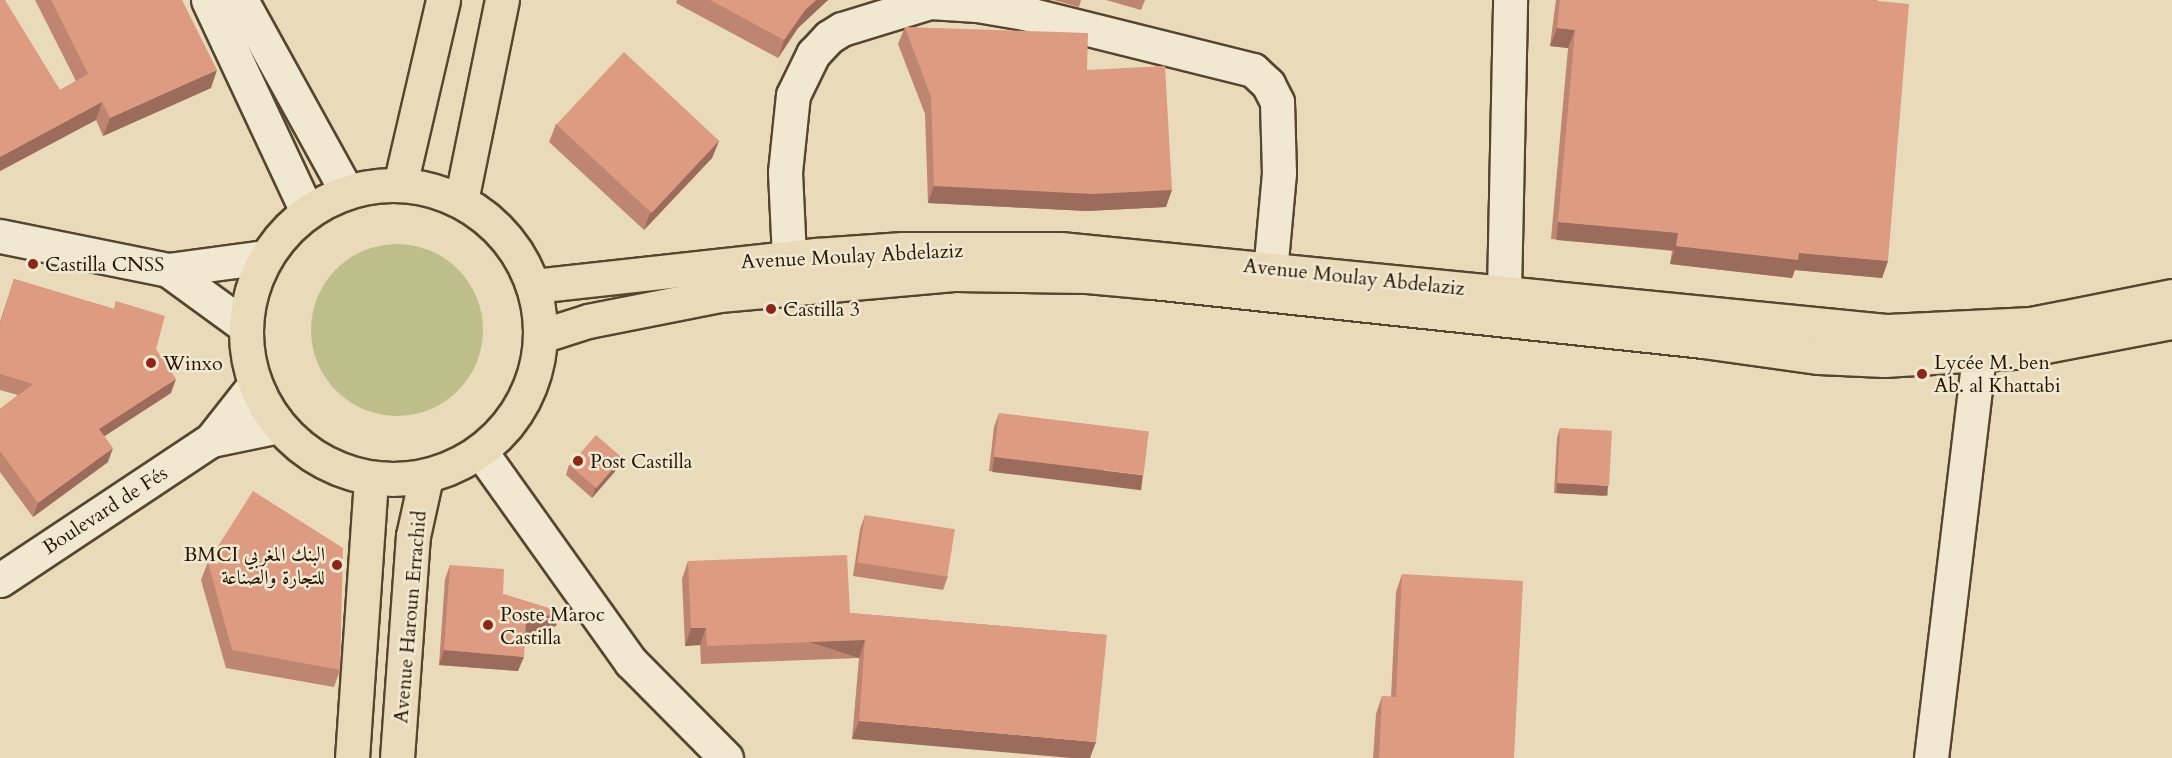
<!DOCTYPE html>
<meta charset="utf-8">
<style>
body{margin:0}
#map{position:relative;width:2172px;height:758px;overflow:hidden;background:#e9dbb9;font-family:Cardo,Amiri,serif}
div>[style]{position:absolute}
.green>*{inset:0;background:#bebe8a}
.round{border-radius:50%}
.roads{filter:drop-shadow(2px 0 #56462f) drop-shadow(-2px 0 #56462f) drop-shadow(0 2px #56462f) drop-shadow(0 -2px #56462f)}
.minor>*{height:33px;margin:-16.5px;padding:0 16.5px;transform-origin:16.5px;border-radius:16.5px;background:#f1e8d2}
.major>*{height:33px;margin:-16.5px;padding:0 16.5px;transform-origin:16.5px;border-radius:16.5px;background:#e9dbb9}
.major>.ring{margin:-16.5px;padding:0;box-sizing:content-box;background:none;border:33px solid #e9dbb9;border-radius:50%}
.wall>*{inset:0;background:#be8570}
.shaded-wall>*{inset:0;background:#9b6c5b;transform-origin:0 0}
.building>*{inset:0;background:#dd9b82;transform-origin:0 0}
.dots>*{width:16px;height:16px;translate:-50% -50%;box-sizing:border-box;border:3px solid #f1e8d2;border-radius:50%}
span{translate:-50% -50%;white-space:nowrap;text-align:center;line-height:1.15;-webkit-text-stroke:5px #f1e8d2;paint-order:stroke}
.street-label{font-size:20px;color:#251501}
.poi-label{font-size:20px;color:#251501}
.left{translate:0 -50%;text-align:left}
.right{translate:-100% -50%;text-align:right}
</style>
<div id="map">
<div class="green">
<div class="round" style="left:311px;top:244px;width:172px;height:172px"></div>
</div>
<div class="roads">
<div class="minor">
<div style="left:208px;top:0;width:233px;rotate:64.9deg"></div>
<div style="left:241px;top:0;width:219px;rotate:61.1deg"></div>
<div style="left:0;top:236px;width:171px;rotate:11.4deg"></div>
<div style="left:168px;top:270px;width:95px;rotate:36deg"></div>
<div style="left:789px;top:257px;width:85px;rotate:-92.7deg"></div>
<div style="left:785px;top:172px;width:77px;rotate:-84.1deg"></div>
<div style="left:793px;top:95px;width:46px;rotate:-64deg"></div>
<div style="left:813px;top:54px;width:23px;rotate:-47deg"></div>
<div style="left:829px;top:37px;width:15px;rotate:-32deg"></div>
<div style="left:842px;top:29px;width:92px;rotate:-17.1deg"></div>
<div style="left:930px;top:2px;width:47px;rotate:3.7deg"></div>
<div style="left:977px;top:5px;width:48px;rotate:9.7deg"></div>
<div style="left:1024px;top:13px;width:236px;rotate:14deg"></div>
<div style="left:1253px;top:70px;width:21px;rotate:43deg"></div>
<div style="left:1268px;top:84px;width:20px;rotate:63deg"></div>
<div style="left:1277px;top:102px;width:71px;rotate:88.4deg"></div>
<div style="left:1279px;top:173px;width:121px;rotate:95.2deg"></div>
<div style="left:168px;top:270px;width:99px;rotate:-7.6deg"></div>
<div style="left:1504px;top:292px;width:292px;rotate:-88.8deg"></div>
<div style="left:211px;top:440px;width:69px;rotate:-11.6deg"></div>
<div style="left:481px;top:452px;width:258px;rotate:54.5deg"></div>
<div style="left:631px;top:662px;width:135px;rotate:45.3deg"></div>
<div style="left:0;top:580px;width:253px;rotate:-33.6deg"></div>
<div style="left:211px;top:440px;width:71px;rotate:-51.8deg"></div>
<div style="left:1931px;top:758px;width:433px;rotate:-83.2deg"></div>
</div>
<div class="major">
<div class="ring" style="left:246px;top:185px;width:261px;height:261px"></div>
<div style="left:400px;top:185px;width:190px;rotate:-76.9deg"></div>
<div style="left:461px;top:201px;width:205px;rotate:-78.5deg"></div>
<div style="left:534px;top:286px;width:284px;rotate:-6.3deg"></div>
<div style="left:816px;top:255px;width:87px;rotate:-3.9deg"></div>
<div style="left:903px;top:249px;width:157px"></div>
<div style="left:1060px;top:249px;width:832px;rotate:5.66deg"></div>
<div style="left:1888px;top:331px;width:143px;rotate:-2.8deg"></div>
<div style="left:2031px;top:324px;width:144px;rotate:-11.2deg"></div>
<div style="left:541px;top:336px;width:49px;rotate:-17.7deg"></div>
<div style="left:588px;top:321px;width:134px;rotate:-11.2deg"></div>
<div style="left:719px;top:295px;width:238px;rotate:-5.1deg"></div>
<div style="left:956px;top:274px;width:131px;rotate:0.9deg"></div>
<div style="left:1087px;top:276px;width:66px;rotate:5.2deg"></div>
<div style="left:1153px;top:282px;width:553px;rotate:6.12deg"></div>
<div style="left:1703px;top:341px;width:117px;rotate:7.9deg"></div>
<div style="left:1819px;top:357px;width:65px;rotate:2.6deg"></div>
<div style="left:1884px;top:360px;width:130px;rotate:-3.5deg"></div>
<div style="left:2014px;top:352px;width:161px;rotate:-10.8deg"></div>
<div style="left:352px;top:758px;width:280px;rotate:-86.1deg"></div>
<div style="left:397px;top:758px;width:223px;rotate:-85.9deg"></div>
<div style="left:413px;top:536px;width:60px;rotate:-77.6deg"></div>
</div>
</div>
<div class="wall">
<div style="clip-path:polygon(0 0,60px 90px,76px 81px,35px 0,182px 0,211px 88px,103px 136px,96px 120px,0 171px)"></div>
<div style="clip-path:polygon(677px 0,828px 0,798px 28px,778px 58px,676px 3px)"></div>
<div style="clip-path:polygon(1053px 0,1081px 0,1079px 7px)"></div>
<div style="clip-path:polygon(1106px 0,1145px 0,1141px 10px)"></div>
<div style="clip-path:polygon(1556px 0,1878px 0,1888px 261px,1882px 278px,1795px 270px,1792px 278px,1670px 264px,1672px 251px,1551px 239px,1568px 48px,1550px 46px)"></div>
<div style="clip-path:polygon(905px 27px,1087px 70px,1166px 207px,1087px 211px,928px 203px,925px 114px,898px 44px)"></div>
<div style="clip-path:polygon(556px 124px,719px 141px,712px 158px,644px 230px,549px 142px)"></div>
<div style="clip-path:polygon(14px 279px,114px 309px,116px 301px,156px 349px,171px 393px,104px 436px,108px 462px,33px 517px,0 472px,0 409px,18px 395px,0 390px,0 322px)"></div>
<div style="clip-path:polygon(999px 413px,1138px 489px,989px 471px,994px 427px)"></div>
<div style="clip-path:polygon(1560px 428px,1604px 496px,1554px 493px,1557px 438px)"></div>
<div style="clip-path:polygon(622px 458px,618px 468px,592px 498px,566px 475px,569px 465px)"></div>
<div style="clip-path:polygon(865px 515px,948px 576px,943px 590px,853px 576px,860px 529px)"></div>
<div style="clip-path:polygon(688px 561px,850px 613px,1107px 635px,852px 739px,859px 658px,701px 664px,700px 645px,685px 646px,682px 579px)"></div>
<div style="clip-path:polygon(208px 562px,340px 670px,334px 687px,226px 668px,201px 580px)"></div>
<div style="clip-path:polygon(450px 565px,503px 594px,561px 612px,556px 626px,525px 634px,518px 671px,439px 665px,445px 579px)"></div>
<div style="clip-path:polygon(1402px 574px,1514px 758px,1373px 758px,1376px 714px,1382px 696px,1391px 697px,1396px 592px)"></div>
</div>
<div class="shaded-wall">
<div style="clip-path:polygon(816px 0,828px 0,798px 28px,778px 58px,784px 40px,805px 10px)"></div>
<div style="clip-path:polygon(1557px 28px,1575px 30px,1568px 48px,1550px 46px)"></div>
<div style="clip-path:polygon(217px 70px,211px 88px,103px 136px,110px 118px)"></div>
<div style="clip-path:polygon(102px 102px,96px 120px,0 171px,0 157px)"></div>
<div style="clip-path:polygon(719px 141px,712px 158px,644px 230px,650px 213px)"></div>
<div style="clip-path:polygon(934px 186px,1172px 190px,1166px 207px,1087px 211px,928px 203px)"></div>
<div style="left:1558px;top:222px;width:121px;height:18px;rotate:5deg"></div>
<div style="clip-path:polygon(1676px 246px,1799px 253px,1888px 261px,1882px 278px,1795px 270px,1792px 278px,1670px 264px)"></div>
<div style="clip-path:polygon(176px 379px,171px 393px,94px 443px,99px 429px)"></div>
<div style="clip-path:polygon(113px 448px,108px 462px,33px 517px,38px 503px)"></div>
<div style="left:994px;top:457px;width:150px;height:15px;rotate:7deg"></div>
<div style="clip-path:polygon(622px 458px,618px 468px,592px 498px,595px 488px)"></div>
<div style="left:1557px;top:483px;width:51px;height:10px;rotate:3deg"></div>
<div style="clip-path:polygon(561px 612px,556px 626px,521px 635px,526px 621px)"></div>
<div style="clip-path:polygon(691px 628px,706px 628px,700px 645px,685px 646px)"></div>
<div style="left:865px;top:640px;width:19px;height:158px;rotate:108deg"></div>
<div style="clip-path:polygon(444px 650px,524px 657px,518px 671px,439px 665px)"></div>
<div style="clip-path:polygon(859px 721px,1096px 742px,1090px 758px,1071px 758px,852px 739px)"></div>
</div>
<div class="building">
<div style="clip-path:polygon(0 0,5px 0,60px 90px,88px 74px,51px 0,182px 0,217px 70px,110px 118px,102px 102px,0 157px)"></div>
<div style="clip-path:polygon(710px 0,816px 0,805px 10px,784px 40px)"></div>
<div style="clip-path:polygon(1560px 0,1878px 0,1878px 1px,1909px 4px,1888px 261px,1799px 253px,1798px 260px,1676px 246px,1678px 233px,1558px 222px,1575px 30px,1557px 28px)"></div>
<div style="clip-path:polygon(905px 27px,1088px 33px,1087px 70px,1165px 66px,1172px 190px,1093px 194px,934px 186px,931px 97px)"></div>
<div style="left:624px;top:52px;width:130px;height:99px;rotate:43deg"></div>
<div style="clip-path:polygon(14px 279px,114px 309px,116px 301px,165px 316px,156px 349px,176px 379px,99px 429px,113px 448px,38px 503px,0 451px,0 409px,33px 384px,0 374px,0 325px)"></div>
<div style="left:999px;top:413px;width:151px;height:44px;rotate:7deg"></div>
<div style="left:1560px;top:428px;width:52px;height:55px;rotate:3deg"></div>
<div style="left:596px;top:435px;width:35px;height:40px;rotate:41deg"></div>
<div style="clip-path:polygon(253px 491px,343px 548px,340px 670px,232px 650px,208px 562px)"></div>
<div style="left:865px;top:515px;width:91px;height:48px;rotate:9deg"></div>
<div style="clip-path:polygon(847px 555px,850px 613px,1107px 635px,1096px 742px,859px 721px,865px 640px,707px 646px,706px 628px,691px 628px,688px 561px)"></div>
<div style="clip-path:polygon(450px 565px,504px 569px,503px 594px,561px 612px,526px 621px,524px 657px,444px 650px)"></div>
<div style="clip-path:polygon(1402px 574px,1523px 581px,1514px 758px,1379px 758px,1382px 696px,1396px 697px)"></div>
</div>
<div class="dots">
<div style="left:33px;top:264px;background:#8f2418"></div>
<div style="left:771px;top:309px;background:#8f2418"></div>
<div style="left:151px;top:363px;background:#8f2418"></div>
<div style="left:1922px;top:374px;background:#8f2418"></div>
<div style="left:578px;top:461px;background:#8f2418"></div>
<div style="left:337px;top:565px;background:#8f2418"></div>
<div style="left:488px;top:625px;background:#8f2418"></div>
</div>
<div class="street-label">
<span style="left:852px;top:256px;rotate:-3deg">Avenue Moulay Abdelaziz</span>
<span style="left:1354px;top:277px;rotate:6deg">Avenue Moulay Abdelaziz</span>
<span style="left:105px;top:510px;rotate:-33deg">Boulevard de Fés</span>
<span style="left:410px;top:617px;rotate:-85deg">Avenue Haroun Errachid</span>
</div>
<div class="poi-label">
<span class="left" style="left:45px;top:264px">Castilla CNSS</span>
<span class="left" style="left:783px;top:309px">Castilla 3</span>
<span class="left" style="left:1934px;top:374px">Lycée M. ben<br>Ab. al Khattabi</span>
<span class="left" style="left:163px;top:363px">Winxo</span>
<span class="left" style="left:590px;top:461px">Post Castilla</span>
<span class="right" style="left:325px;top:566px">BMCI البنك المغربي<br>للتجارة والصناعة</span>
<span class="left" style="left:500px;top:626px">Poste Maroc<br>Castilla</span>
</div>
</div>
